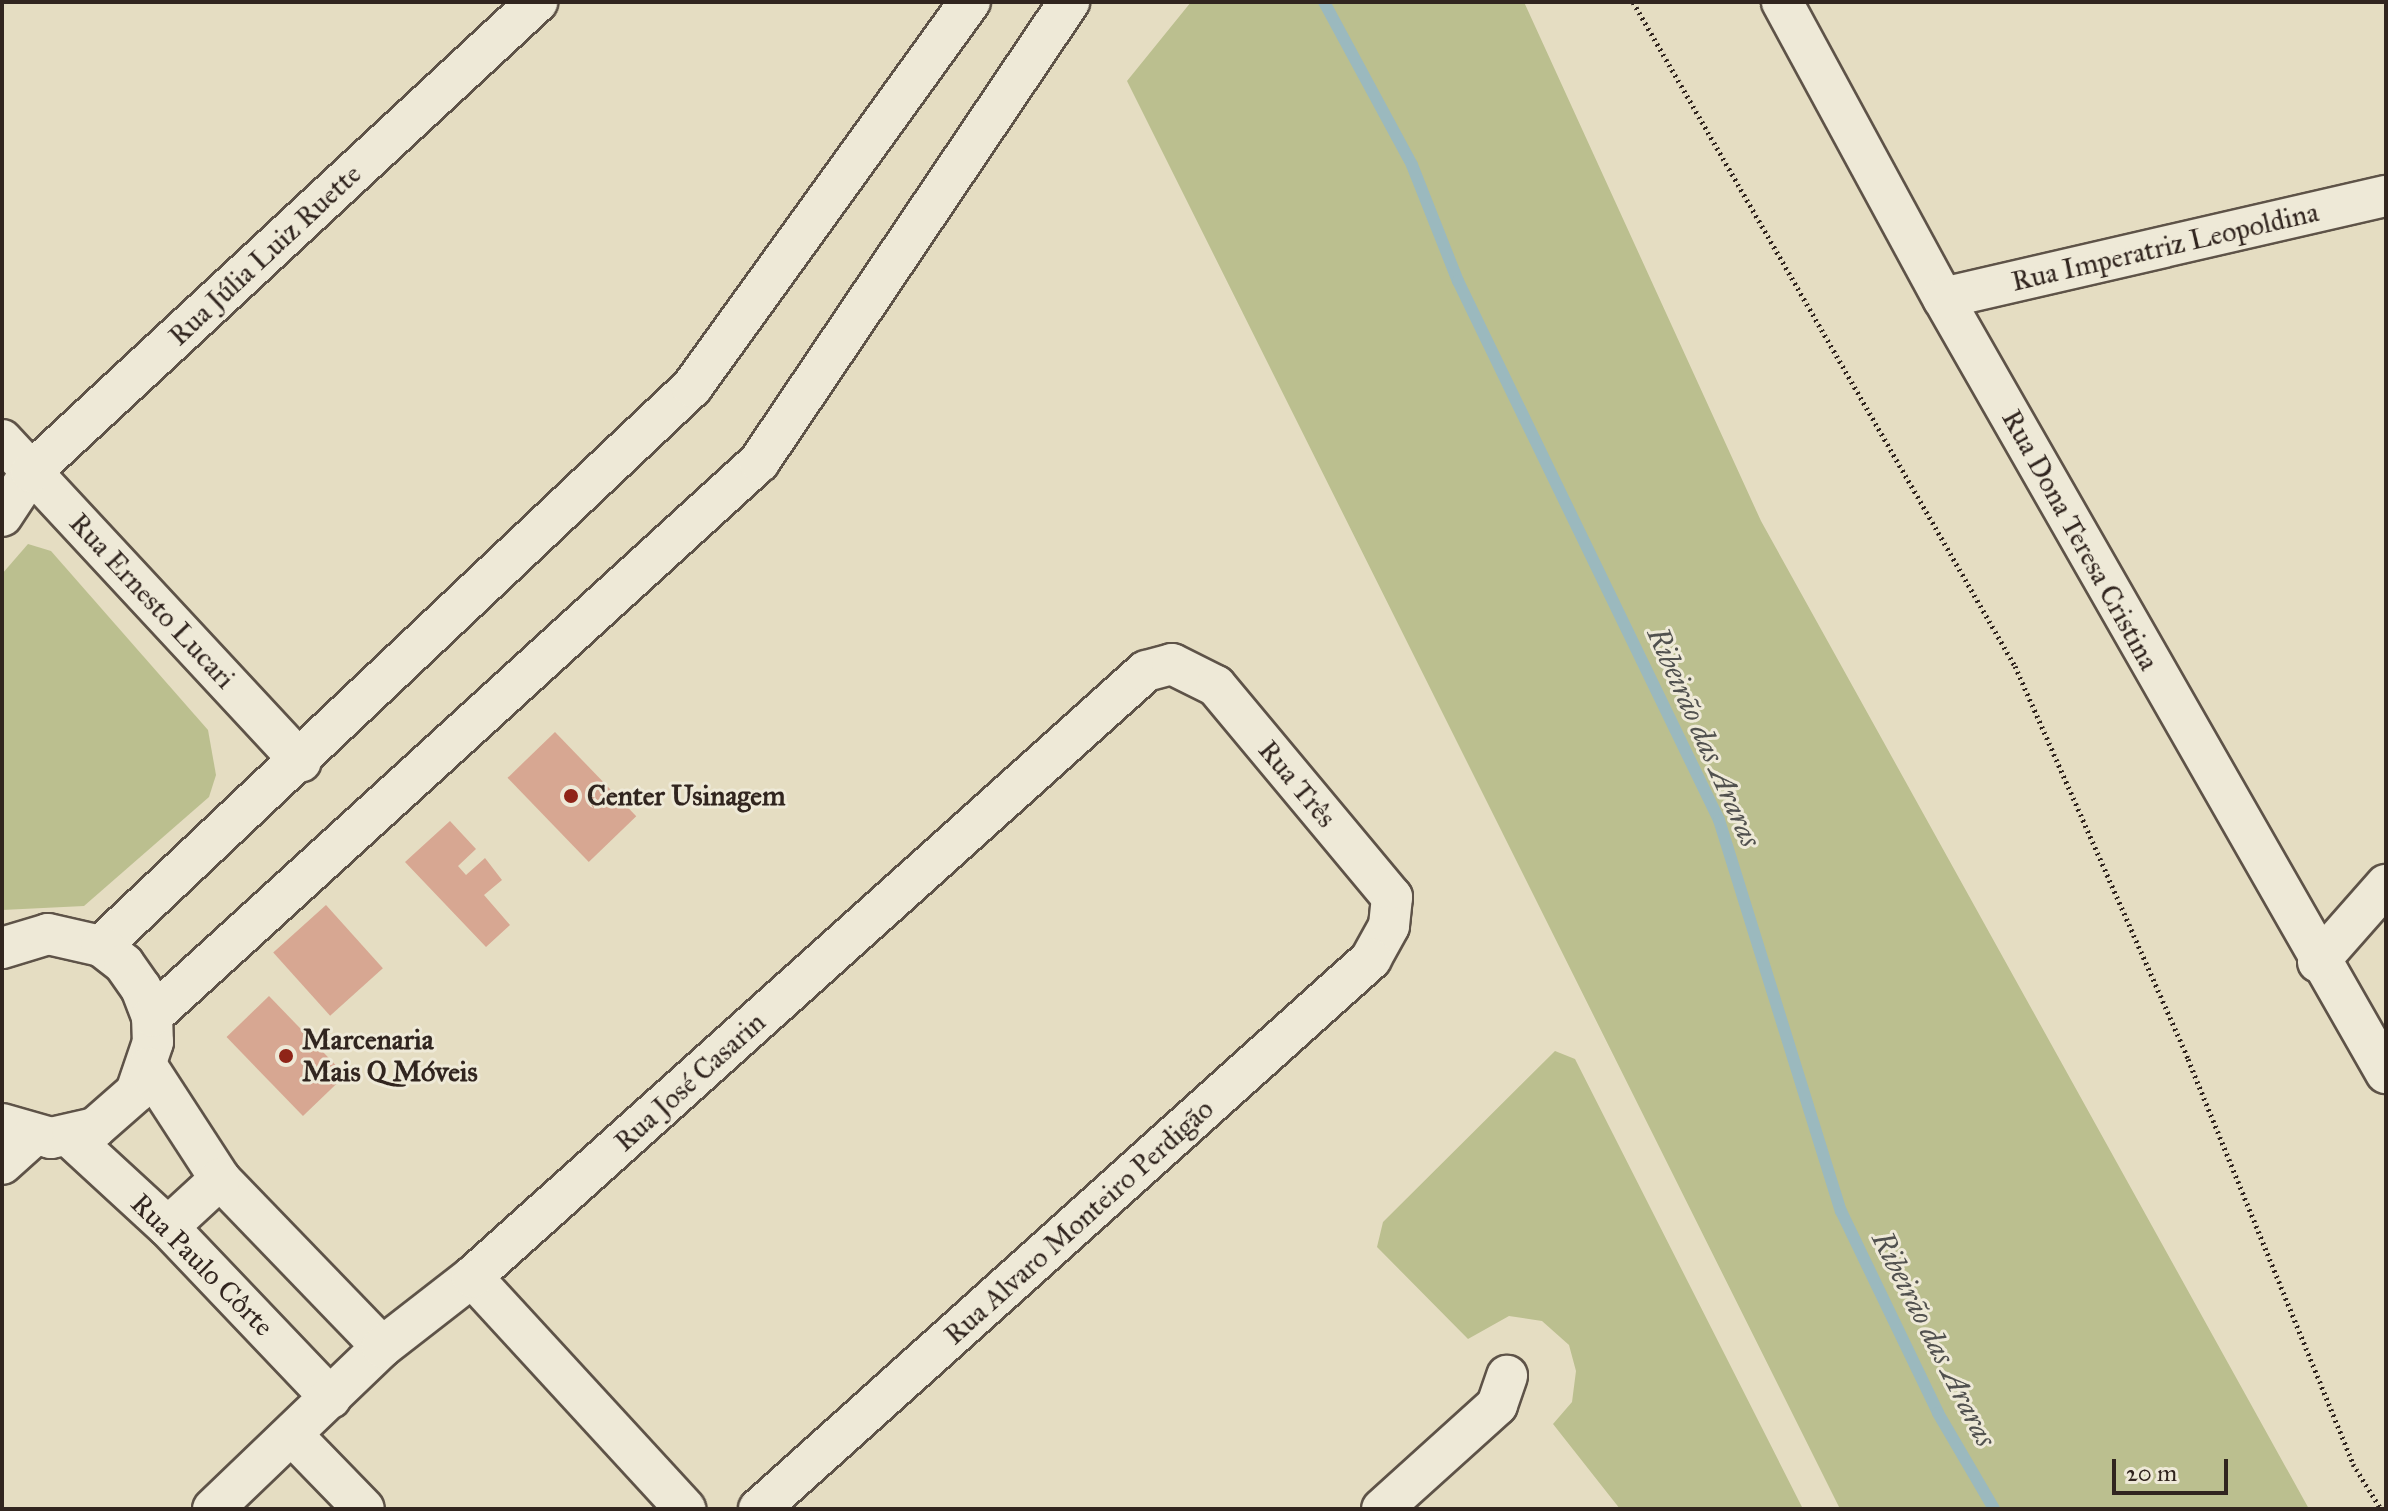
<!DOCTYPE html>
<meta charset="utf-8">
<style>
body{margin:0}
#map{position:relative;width:2388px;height:1511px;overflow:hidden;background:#e5ddc2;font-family:"IM FELL Great Primer",serif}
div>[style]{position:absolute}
.green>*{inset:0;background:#bbbf8f}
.stream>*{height:12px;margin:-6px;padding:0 6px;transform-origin:6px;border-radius:6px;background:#9bb9be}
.building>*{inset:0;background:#d7a792;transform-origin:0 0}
.path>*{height:5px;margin-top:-2.5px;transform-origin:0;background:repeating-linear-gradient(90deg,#31251f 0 2px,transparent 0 6px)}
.roads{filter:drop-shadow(2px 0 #5e5348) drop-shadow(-2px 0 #5e5348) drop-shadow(0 2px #5e5348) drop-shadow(0 -2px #5e5348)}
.minor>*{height:40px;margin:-20px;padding:0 20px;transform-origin:20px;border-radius:20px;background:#eee9d7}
.dots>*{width:22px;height:22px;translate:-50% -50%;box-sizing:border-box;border:4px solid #eee9d7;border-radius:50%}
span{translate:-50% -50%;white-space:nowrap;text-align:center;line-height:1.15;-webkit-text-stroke:6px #eee9d7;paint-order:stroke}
.street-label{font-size:28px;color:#31251f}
.poi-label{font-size:28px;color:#31251f;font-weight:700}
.left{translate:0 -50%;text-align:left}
.water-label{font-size:30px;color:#51514f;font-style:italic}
.frame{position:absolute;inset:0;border:4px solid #31251f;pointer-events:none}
.scale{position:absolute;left:2112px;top:1459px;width:116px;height:36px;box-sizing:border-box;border:4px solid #31251f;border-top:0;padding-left:10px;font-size:24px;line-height:28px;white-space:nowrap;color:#31251f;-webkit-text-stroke:6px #eee9d7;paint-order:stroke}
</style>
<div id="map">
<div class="green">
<div style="clip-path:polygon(1191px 2px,1524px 2px,1761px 521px,2309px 1509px,1840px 1509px,1127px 81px)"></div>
<div style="clip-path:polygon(28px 544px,51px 551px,208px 730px,216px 775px,209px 797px,84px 906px,2px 910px,2px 574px)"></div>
<div style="clip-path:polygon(1555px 1051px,1575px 1059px,1803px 1509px,1620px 1509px,1553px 1424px,1572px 1402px,1576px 1371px,1569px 1345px,1542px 1321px,1509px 1316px,1468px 1339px,1377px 1247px,1383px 1222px)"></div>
</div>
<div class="stream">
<div style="left:1324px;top:2px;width:185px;rotate:61.6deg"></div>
<div style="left:1412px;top:165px;width:125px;rotate:68.4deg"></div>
<div style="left:1458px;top:281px;width:599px;rotate:64.16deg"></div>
<div style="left:1719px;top:820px;width:410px;rotate:72.7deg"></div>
<div style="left:1841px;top:1211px;width:224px;rotate:64.3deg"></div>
<div style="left:1938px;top:1413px;width:111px;rotate:59.7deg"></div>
</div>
<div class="building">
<div style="left:555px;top:732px;width:117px;height:66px;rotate:46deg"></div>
<div style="clip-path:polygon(450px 821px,476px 849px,458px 866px,466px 875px,485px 858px,502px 880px,484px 895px,510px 925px,486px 947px,405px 862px)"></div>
<div style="left:326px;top:905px;width:85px;height:71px;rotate:48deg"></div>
<div style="left:269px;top:996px;width:110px;height:59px;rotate:46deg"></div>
</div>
<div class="path">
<div style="left:1633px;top:2px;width:766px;rotate:60.09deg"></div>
<div style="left:2015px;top:666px;width:429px;rotate:66.2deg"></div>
<div style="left:2188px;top:1059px;width:437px;rotate:67.8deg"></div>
<div style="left:2353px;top:1464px;width:53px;rotate:58.1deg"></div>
</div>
<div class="roads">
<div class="minor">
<div style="left:1782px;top:2px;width:337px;rotate:61.5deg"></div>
<div style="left:1943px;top:298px;width:893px;rotate:60.25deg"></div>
<div style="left:1943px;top:298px;width:455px;rotate:-13deg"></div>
<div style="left:2px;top:440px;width:439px;rotate:47.1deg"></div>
<div style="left:2px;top:516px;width:53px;rotate:-56.6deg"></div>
<div style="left:31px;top:472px;width:691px;rotate:-42.89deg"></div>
<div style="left:101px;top:946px;width:813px;rotate:-43.41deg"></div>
<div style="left:692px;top:387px;width:475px;rotate:-54.2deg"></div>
<div style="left:2px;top:948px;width:48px;rotate:-16.9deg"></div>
<div style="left:48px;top:934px;width:54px;rotate:12.8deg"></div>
<div style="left:101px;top:946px;width:29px;rotate:38deg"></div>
<div style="left:124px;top:964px;width:29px;rotate:55deg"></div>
<div style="left:141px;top:988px;width:30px;rotate:69deg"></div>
<div style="left:152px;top:1016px;width:26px;rotate:88deg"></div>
<div style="left:153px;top:1042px;width:53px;rotate:108.8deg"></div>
<div style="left:136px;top:1092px;width:55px;rotate:138.7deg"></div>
<div style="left:95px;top:1128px;width:45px;rotate:167.2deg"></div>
<div style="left:51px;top:1138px;width:51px;rotate:-164.1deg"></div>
<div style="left:2318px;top:962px;width:103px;rotate:-48.6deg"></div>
<div style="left:152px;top:1016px;width:822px;rotate:-42.39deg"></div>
<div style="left:759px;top:462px;width:555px;rotate:-56.02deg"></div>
<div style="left:148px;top:1068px;width:132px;rotate:57deg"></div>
<div style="left:220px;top:1179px;width:233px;rotate:46deg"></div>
<div style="left:69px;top:1136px;width:134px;rotate:42.6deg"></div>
<div style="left:168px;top:1227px;width:236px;rotate:46.4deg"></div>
<div style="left:2px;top:1164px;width:42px;rotate:-42.1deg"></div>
<div style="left:168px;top:1227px;width:71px;rotate:-42.7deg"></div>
<div style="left:472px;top:1277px;width:315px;rotate:47.4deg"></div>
<div style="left:294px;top:1437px;width:100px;rotate:45.8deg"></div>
<div style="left:213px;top:1509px;width:234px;rotate:-43.8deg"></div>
<div style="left:382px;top:1347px;width:114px;rotate:-37.9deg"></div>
<div style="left:472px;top:1277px;width:906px;rotate:-41.96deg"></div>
<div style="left:1146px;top:671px;width:27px;rotate:-15deg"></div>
<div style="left:1172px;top:664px;width:49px;rotate:26.6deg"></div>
<div style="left:1216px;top:686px;width:275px;rotate:50.2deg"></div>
<div style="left:1392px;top:897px;width:29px;rotate:96deg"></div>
<div style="left:1389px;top:926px;width:38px;rotate:119deg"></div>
<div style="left:1371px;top:959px;width:823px;rotate:138.05deg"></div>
<div style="left:1382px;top:1509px;width:155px;rotate:-42.1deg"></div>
<div style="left:1497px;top:1405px;width:31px;rotate:-71deg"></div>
</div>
</div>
<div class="dots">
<div style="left:571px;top:796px;background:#8f2418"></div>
<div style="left:286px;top:1056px;background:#8f2418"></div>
</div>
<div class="street-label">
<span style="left:2165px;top:247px;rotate:-13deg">Rua Imperatriz Leopoldina</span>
<span style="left:265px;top:255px;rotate:-43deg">Rua Júlia Luiz Ruette</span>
<span style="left:2080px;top:540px;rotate:61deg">Rua Dona Teresa Cristina</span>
<span style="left:152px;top:601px;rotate:47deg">Rua Ernesto Lucari</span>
<span style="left:1297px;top:784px;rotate:50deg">Rua Três</span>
<span style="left:690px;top:1082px;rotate:-42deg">Rua José Casarin</span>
<span style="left:1079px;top:1222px;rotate:-42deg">Rua Alvaro Monteiro Perdigão</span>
<span style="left:202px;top:1265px;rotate:45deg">Rua Paulo Côrte</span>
</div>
<div class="poi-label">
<span class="left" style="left:587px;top:796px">Center Usinagem</span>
<span class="left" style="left:302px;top:1056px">Marcenaria<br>Mais Q Móveis</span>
</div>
<div class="water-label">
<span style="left:1704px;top:737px;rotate:66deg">Ribeirão das Araras</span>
<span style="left:1934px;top:1339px;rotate:63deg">Ribeirão das Araras</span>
</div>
<div class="frame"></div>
<div class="scale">20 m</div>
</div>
